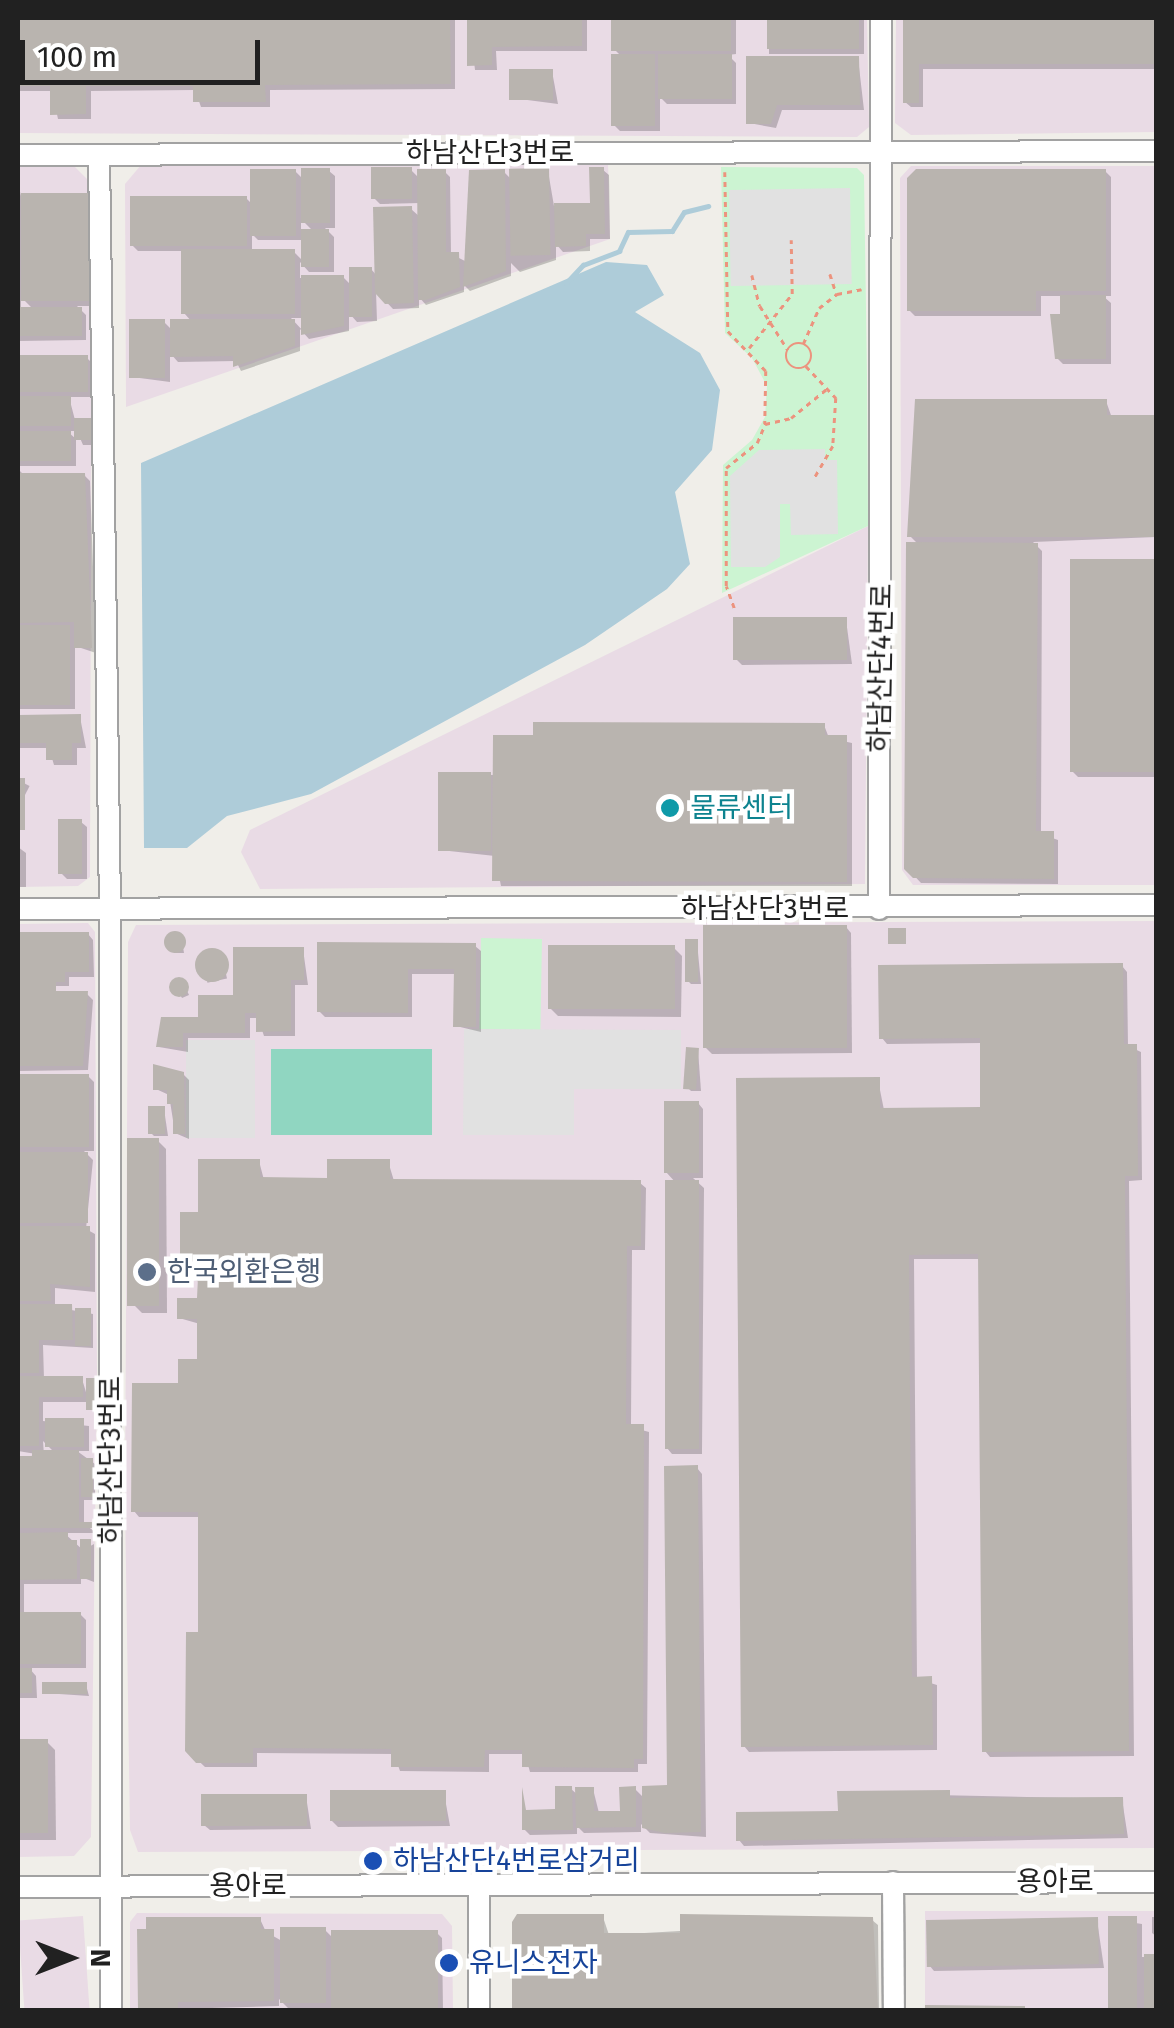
<!DOCTYPE html>
<meta charset="utf-8">
<style>
body{margin:0}
#map{position:relative;width:1174px;height:2028px;overflow:hidden;background:#f0eee9;font-family:"Fira Sans","Noto Sans KR",sans-serif}
div>[style]{position:absolute}
.industrial>*{inset:0;background:#e9dbe5;transform-origin:0 0}
.park>*{inset:0;background:#ccf4d2;transform-origin:0 0}
.pitch>*{inset:0;background:#90d6c1;transform-origin:0 0}
.parking>*{inset:0;background:#e1e1e1;transform-origin:0 0}
.water>*{inset:0;background:#aeccd9}
.shadow>*{inset:0;background:#0003;transform-origin:0 0}
.stream>*{height:5px;margin:-2.5px;padding:0 2.5px;transform-origin:2.5px;border-radius:2.5px;background:#aeccd9}
.building>*{inset:0;background:#b9b4af;transform-origin:0 0}
.round{border-radius:50%}
.path>*{height:2.5px;margin-top:-1.25px;transform-origin:0;background:repeating-linear-gradient(90deg,#ec937e 0 5px,transparent 0 10px)}
.path>.ring{margin:-1.25px;padding:0;box-sizing:content-box;background:none;border:2.5px solid #ec937e;border-radius:50%}
.roads{filter:drop-shadow(2px 0 #a2a2a2) drop-shadow(-2px 0 #a2a2a2) drop-shadow(0 2px #a2a2a2) drop-shadow(0 -2px #a2a2a2)}
.minor>*{height:20px;margin:-10px;padding:0 10px;transform-origin:10px;border-radius:10px;background:#fff}
.dots>*{width:28px;height:28px;translate:-50% -50%;box-sizing:border-box;border:5px solid #fff;border-radius:50%}
span{translate:-50% -50%;white-space:nowrap;text-align:center;line-height:1.15;-webkit-text-stroke:9px #fff;paint-order:stroke}
.street-label{font-size:28px;color:#212121}
.culture-label{font-size:28px;color:#0d838f}
.left{translate:0 -50%;text-align:left}
.service-label{font-size:28px;color:#4e5e75}
.transit-label{font-size:28px;color:#164399}
.frame{position:absolute;inset:0;border:20px solid #212121;pointer-events:none}
.north{position:absolute;left:20px;top:1908px;width:100px;height:100px;-webkit-text-stroke:8px #fff;paint-order:stroke;rotate:90deg;font-size:28px;font-weight:700;line-height:40px;text-align:center;color:#212121}
.north::after{content:'';display:block;margin:auto;width:35px;height:45px;background:#212121;clip-path:polygon(50% 0,100% 100%,50% 72%,0 100%)}
.scale{position:absolute;left:20px;top:40px;width:240px;height:45px;box-sizing:border-box;border:5px solid #212121;border-top:0;padding-left:12px;font-size:30px;line-height:35px;white-space:nowrap;color:#212121;-webkit-text-stroke:8px #fff;paint-order:stroke}
</style>
<div id="map">
<div class="industrial">
<div style="clip-path:polygon(18px 18px,867px 18px,869px 127px,857px 137px,18px 133px)"></div>
<div style="clip-path:polygon(896px 18px,1156px 18px,1156px 132px,911px 135px,895px 123px)"></div>
<div style="clip-path:polygon(608px 162px,610px 239px,126px 407px,125px 184px,141px 165px)"></div>
<div style="clip-path:polygon(911px 166px,1156px 166px,1156px 885px,913px 885px,902px 870px,900px 178px)"></div>
<div style="clip-path:polygon(18px 167px,75px 167px,92px 184px,90px 877px,78px 886px,18px 887px)"></div>
<div style="clip-path:polygon(868px 526px,865px 884px,260px 889px,241px 852px,250px 830px)"></div>
<div style="clip-path:polygon(1156px 921px,1156px 1848px,138px 1852px,130px 1830px,125px 1502px,128px 942px,136px 925px)"></div>
<div style="clip-path:polygon(88px 923px,95px 932px,97px 1371px,91px 1837px,74px 1856px,18px 1857px,18px 924px)"></div>
<div style="left:1156px;top:1911px;width:99px;height:231px;rotate:90deg"></div>
<div style="clip-path:polygon(137px 1913px,442px 1914px,452px 1926px,453px 2010px,130px 2010px,130px 1922px)"></div>
<div style="left:83px;top:1916px;width:94px;height:65px;rotate:86deg"></div>
</div>
<div class="park">
<div style="clip-path:polygon(721px 167px,857px 168px,864px 175px,867px 375px,868px 526px,722px 593px,723px 465px,752px 440px,765px 417px,767px 386px,752px 358px,725px 333px)"></div>
<div style="left:481px;top:938px;width:61px;height:91px;rotate:1deg"></div>
</div>
<div class="pitch">
<div style="left:271px;top:1049px;width:161px;height:86px"></div>
</div>
<div class="parking">
<div style="left:850px;top:188px;width:96px;height:121px;rotate:89deg"></div>
<div style="clip-path:polygon(825px 449px,825px 460px,837px 460px,838px 534px,791px 535px,790px 504px,780px 504px,780px 557px,765px 567px,731px 567px,730px 476px,759px 450px)"></div>
<div style="clip-path:polygon(464px 1029px,681px 1030px,681px 1089px,574px 1089px,574px 1135px,463px 1135px)"></div>
<div style="left:186px;top:1040px;width:69px;height:98px"></div>
</div>
<div class="water">
<div style="clip-path:polygon(606px 262px,647px 265px,664px 295px,635px 312px,700px 353px,720px 390px,712px 450px,675px 492px,690px 564px,667px 589px,585px 645px,311px 794px,227px 816px,187px 848px,144px 848px,141px 463px)"></div>
</div>
<div class="shadow">
<div style="clip-path:polygon(18px 18px,455px 18px,455px 89px,270px 90px,270px 107px,201px 107px,195px 90px,91px 91px,91px 119px,58px 119px,52px 91px,18px 91px)"></div>
<div style="clip-path:polygon(469px 18px,587px 18px,587px 51px,496px 51px,497px 70px,475px 70px)"></div>
<div style="clip-path:polygon(614px 18px,736px 18px,736px 54px,728px 55px,736px 63px,736px 104px,667px 104px,660px 97px,660px 131px,620px 131px,614px 125px,622px 57px,614px 49px)"></div>
<div style="left:769px;top:18px;width:95px;height:36px"></div>
<div style="clip-path:polygon(905px 18px,1156px 18px,1156px 69px,923px 69px,923px 107px,911px 107px,905px 102px)"></div>
<div style="clip-path:polygon(858px 58px,864px 110px,782px 110px,776px 128px,749px 123px,748px 59px)"></div>
<div style="clip-path:polygon(552px 71px,558px 104px,512px 98px)"></div>
<div style="clip-path:polygon(evenodd,411px 170px,420px 179px,445px 172px,450px 177px,451px 254px,465px 261px,504px 172px,512px 180px,548px 171px,554px 206px,592px 205px,603px 170px,609px 175px,610px 239px,590px 239px,590px 251px,563px 252px,556px 244px,556px 260px,520px 272px,511px 263px,511px 276px,470px 291px,464px 285px,464px 292px,426px 305px,419px 297px,419px 308px,393px 309px,376px 291px,377px 321px,357px 322px,349px 313px,349px 331px,309px 339px,300px 329px,300px 351px,241px 371px,236px 361px,178px 362px,170px 353px,170px 382px,132px 377px,164px 322px,172px 330px,192px 322px,184px 313px,183px 251px,138px 251px,132px 245px,246px 198px,253px 205px,295px 171px,304px 180px,329px 171px,335px 176px,335px 228px,325px 228px,334px 237px,334px 272px,309px 272px,300px 262px,300px 278px,343px 277px,352px 286px,371px 269px,377px 276px,411px 209px,420px 217px,420px 203px,380px 204px,374px 198px,411px 170px,301px 219px,313px 231px,301px 231px,301px 219px,411px 170px,252px 234px,258px 240px,303px 240px,303px 261px,294px 252px,252px 252px,252px 234px,411px 170px,291px 318px,304px 318px,304px 332px,291px 318px)"></div>
<div style="clip-path:polygon(1105px 171px,1111px 177px,1111px 296px,1103px 296px,1111px 303px,1111px 364px,1063px 364px,1057px 358px,1052px 316px,1062px 316px,1062px 296px,1041px 296px,1041px 316px,915px 316px,909px 310px)"></div>
<div style="clip-path:polygon(evenodd,18px 183px,21px 196px,88px 196px,95px 306px,77px 306px,86px 315px,86px 340px,18px 341px,18px 183px,21px 297px,33px 309px,21px 309px,21px 297px)"></div>
<div style="clip-path:polygon(18px 358px,87px 358px,93px 364px,93px 397px,69px 397px,75px 420px,96px 426px,96px 445px,83px 445px,77px 431px,67px 431px,76px 439px,76px 466px,18px 466px)"></div>
<div style="clip-path:polygon(1106px 401px,1112px 418px,1156px 418px,1156px 537px,1033px 542px,1042px 551px,1041px 834px,1058px 840px,1058px 884px,921px 883px,907px 868px,919px 545px,910px 536px)"></div>
<div style="clip-path:polygon(18px 469px,24px 475px,84px 475px,90px 481px,96px 653px,75px 646px,75px 709px,18px 709px)"></div>
<div style="clip-path:polygon(1073px 562px,1156px 563px,1156px 777px,1078px 777px,1072px 771px)"></div>
<div style="clip-path:polygon(846px 620px,852px 664px,742px 665px,736px 659px)"></div>
<div style="clip-path:polygon(18px 717px,80px 717px,86px 748px,77px 748px,77px 765px,54px 765px,49px 748px,18px 748px)"></div>
<div style="clip-path:polygon(824px 725px,829px 738px,852px 743px,852px 886px,501px 886px,495px 856px,440px 850px,440px 774px,495px 775px)"></div>
<div style="left:18px;top:780px;width:13px;height:55px;rotate:27deg"></div>
<div style="clip-path:polygon(81px 822px,87px 827px,87px 879px,67px 879px,61px 873px)"></div>
<div style="clip-path:polygon(18px 847px,26px 853px,26px 887px,18px 887px)"></div>
<div style="clip-path:polygon(846px 927px,851px 933px,852px 1053px,712px 1054px,706px 1048px)"></div>
<div style="clip-path:polygon(18px 934px,88px 934px,93px 940px,94px 977px,69px 977px,69px 986px,55px 986px,55px 997px,87px 994px,93px 1000px,88px 1070px,18px 1071px)"></div>
<div style="clip-path:polygon(181px 935px,184px 953px,174px 953px,170px 936px)"></div>
<div style="clip-path:polygon(697px 942px,701px 984px,691px 984px,688px 981px)"></div>
<div style="clip-path:polygon(320px 945px,475px 946px,481px 951px,481px 1032px,456px 1026px,456px 974px,412px 974px,412px 1017px,325px 1017px,319px 1011px)"></div>
<div style="clip-path:polygon(674px 948px,682px 956px,681px 1017px,558px 1016px,550px 1008px)"></div>
<div style="clip-path:polygon(303px 949px,308px 985px,295px 985px,295px 1036px,264px 1036px,258px 1018px,250px 1018px,250px 1038px,188px 1038px,188px 1052px,159px 1047px)"></div>
<div style="left:222px;top:955px;width:24px;height:20px;rotate:78deg"></div>
<div style="clip-path:polygon(1122px 966px,1127px 972px,1128px 1046px,1141px 1052px,1142px 1180px,1129px 1181px,1134px 1756px,990px 1757px,985px 1751px,980px 1259px,914px 1259px,917px 1679px,937px 1685px,937px 1750px,749px 1752px,744px 1746px,878px 1080px,884px 1110px,983px 1109px,982px 1043px,887px 1044px,882px 1038px)"></div>
<div style="clip-path:polygon(182px 980px,189px 995px,182px 998px,174px 983px)"></div>
<div style="clip-path:polygon(698px 1050px,701px 1091px,691px 1091px,688px 1088px)"></div>
<div style="clip-path:polygon(183px 1074px,189px 1080px,189px 1139px,175px 1133px,169px 1095px,156px 1089px)"></div>
<div style="clip-path:polygon(evenodd,88px 1076px,94px 1082px,94px 1151px,84px 1151px,93px 1160px,86px 1229px,95px 1234px,95px 1292px,55px 1288px,55px 1307px,93px 1314px,93px 1348px,43px 1345px,44px 1379px,82px 1379px,89px 1402px,43px 1402px,43px 1421px,89px 1426px,89px 1451px,77px 1451px,95px 1464px,95px 1500px,84px 1500px,84px 1524px,97px 1533px,64px 1533px,83px 1550px,94px 1544px,94px 1582px,81px 1577px,81px 1584px,24px 1584px,24px 1614px,80px 1614px,86px 1620px,86px 1668px,29px 1668px,36px 1676px,37px 1698px,18px 1698px,18px 1457px,42px 1455px,18px 1451px,18px 1077px,88px 1076px,43px 1441px,56px 1454px,44px 1455px,43px 1441px)"></div>
<div style="clip-path:polygon(698px 1103px,703px 1109px,703px 1178px,693px 1178px,704px 1188px,702px 1454px,672px 1454px,667px 1448px,676px 1183px,666px 1172px)"></div>
<div style="clip-path:polygon(164px 1109px,168px 1136px,154px 1136px,151px 1133px)"></div>
<div style="clip-path:polygon(158px 1141px,166px 1149px,167px 1313px,142px 1313px,134px 1305px)"></div>
<div style="clip-path:polygon(259px 1161px,264px 1180px,330px 1180px,388px 1161px,394px 1181px,640px 1183px,646px 1188px,645px 1250px,632px 1250px,631px 1427px,649px 1432px,647px 1764px,638px 1764px,638px 1772px,530px 1772px,525px 1754px,489px 1754px,489px 1772px,400px 1771px,394px 1754px,257px 1753px,257px 1767px,205px 1767px,187px 1750px,200px 1634px,201px 1517px,139px 1517px,134px 1511px,181px 1386px,200px 1361px,200px 1324px,179px 1318px,200px 1300px,200px 1282px,182px 1276px,200px 1214px)"></div>
<div style="clip-path:polygon(697px 1468px,702px 1474px,706px 1837px,650px 1833px,641px 1824px,641px 1832px,584px 1833px,577px 1826px,577px 1834px,530px 1835px,524px 1829px,558px 1812px,571px 1789px,578px 1795px,593px 1789px,599px 1813px,622px 1813px,635px 1789px,644px 1798px,669px 1788px)"></div>
<div style="clip-path:polygon(86px 1685px,89px 1696px,44px 1693px)"></div>
<div style="clip-path:polygon(18px 1742px,47px 1742px,55px 1750px,56px 1840px,18px 1840px)"></div>
<div style="clip-path:polygon(444px 1793px,450px 1826px,338px 1827px,332px 1821px)"></div>
<div style="clip-path:polygon(840px 1793px,1122px 1799px,1128px 1838px,744px 1846px,739px 1840px,840px 1814px)"></div>
<div style="clip-path:polygon(306px 1796px,311px 1829px,210px 1830px,204px 1825px)"></div>
<div style="clip-path:polygon(603px 1917px,609px 1935px,872px 1920px,878px 1925px,879px 2010px,515px 2010px,514px 1922px)"></div>
<div style="clip-path:polygon(1152px 1917px,1156px 1917px,1156px 1936px,1152px 1933px)"></div>
<div style="clip-path:polygon(260px 1919px,266px 1932px,282px 1941px,325px 1930px,334px 1939px,437px 1933px,442px 1938px,443px 2010px,337px 2010px,335px 1968px,331px 2008px,288px 2008px,279px 1999px,279px 2006px,140px 2010px,140px 1932px)"></div>
<div style="clip-path:polygon(1110px 1919px,1142px 1924px,1142px 1957px,1156px 1957px,1156px 2010px,1110px 2010px)"></div>
<div style="clip-path:polygon(1097px 1920px,1104px 1968px,934px 1971px,929px 1965px)"></div>
</div>
<div class="stream">
<div style="left:566px;top:283px;width:25px;rotate:-47deg"></div>
<div style="left:583px;top:265px;width:39px;rotate:-21deg"></div>
<div style="left:619px;top:251px;width:21px;rotate:-65deg"></div>
<div style="left:628px;top:232px;width:44px;rotate:-1.3deg"></div>
<div style="left:672px;top:231px;width:22px;rotate:-58deg"></div>
<div style="left:684px;top:212px;width:25px;rotate:-14deg"></div>
</div>
<div class="building">
<div style="clip-path:polygon(18px 18px,450px 18px,451px 84px,265px 85px,266px 102px,193px 102px,193px 86px,86px 86px,86px 114px,50px 115px,50px 86px,18px 86px)"></div>
<div style="clip-path:polygon(467px 18px,582px 18px,582px 46px,492px 47px,492px 65px,467px 66px)"></div>
<div style="left:611px;top:18px;width:120px;height:33px"></div>
<div style="left:767px;top:18px;width:92px;height:31px"></div>
<div style="clip-path:polygon(903px 18px,1156px 18px,1156px 64px,919px 64px,919px 103px,903px 103px)"></div>
<div style="left:655px;top:54px;width:72px;height:44px;rotate:90deg"></div>
<div style="left:732px;top:54px;width:45px;height:74px;rotate:90deg"></div>
<div style="clip-path:polygon(746px 56px,859px 56px,860px 105px,777px 105px,771px 124px,746px 124px)"></div>
<div style="left:509px;top:69px;width:44px;height:31px"></div>
<div style="left:412px;top:167px;width:32px;height:41px;rotate:90deg"></div>
<div style="clip-path:polygon(589px 167px,604px 167px,605px 234px,586px 234px,586px 246px,555px 247px,554px 203px,590px 203px)"></div>
<div style="left:330px;top:168px;width:55px;height:29px;rotate:90deg"></div>
<div style="left:549px;top:168px;width:87px;height:40px;rotate:89deg"></div>
<div style="left:250px;top:169px;width:46px;height:67px"></div>
<div style="clip-path:polygon(417px 169px,446px 169px,446px 252px,459px 252px,460px 287px,426px 300px,418px 300px)"></div>
<div style="clip-path:polygon(505px 169px,506px 271px,463px 287px,469px 170px)"></div>
<div style="clip-path:polygon(916px 169px,1106px 169px,1106px 291px,1036px 291px,1036px 311px,907px 311px,907px 178px)"></div>
<div style="left:90px;top:193px;width:108px;height:69px;rotate:90deg"></div>
<div style="left:130px;top:196px;width:117px;height:50px"></div>
<div style="clip-path:polygon(412px 206px,414px 303px,385px 304px,375px 293px,373px 207px)"></div>
<div style="left:301px;top:229px;width:28px;height:38px"></div>
<div style="left:295px;top:249px;width:65px;height:114px;rotate:90deg"></div>
<div style="left:349px;top:267px;width:23px;height:50px"></div>
<div style="clip-path:polygon(301px 275px,344px 275px,344px 326px,301px 335px)"></div>
<div style="clip-path:polygon(1060px 295px,1106px 295px,1106px 359px,1055px 359px,1050px 314px,1060px 314px)"></div>
<div style="left:18px;top:307px;width:64px;height:29px"></div>
<div style="left:165px;top:319px;width:59px;height:36px;rotate:90deg"></div>
<div style="clip-path:polygon(170px 319px,295px 319px,295px 346px,233px 367px,233px 356px,170px 357px)"></div>
<div style="left:88px;top:355px;width:37px;height:70px;rotate:90deg"></div>
<div style="left:18px;top:396px;width:53px;height:30px"></div>
<div style="clip-path:polygon(915px 399px,1107px 399px,1107px 415px,1156px 415px,1156px 537px,907px 537px)"></div>
<div style="left:74px;top:418px;width:17px;height:22px"></div>
<div style="left:18px;top:431px;width:53px;height:30px"></div>
<div style="clip-path:polygon(18px 473px,85px 473px,92px 648px,74px 648px,74px 622px,18px 623px)"></div>
<div style="clip-path:polygon(906px 542px,1038px 543px,1036px 831px,1054px 831px,1054px 879px,913px 878px,904px 869px)"></div>
<div style="left:1070px;top:559px;width:86px;height:213px"></div>
<div style="left:847px;top:617px;width:43px;height:114px;rotate:90deg"></div>
<div style="left:18px;top:625px;width:52px;height:80px"></div>
<div style="clip-path:polygon(81px 714px,81px 743px,72px 743px,72px 760px,46px 760px,46px 743px,18px 743px,18px 715px)"></div>
<div style="clip-path:polygon(533px 722px,825px 723px,825px 735px,847px 735px,847px 882px,492px 881px,493px 735px,533px 735px)"></div>
<div style="left:438px;top:772px;width:53px;height:79px"></div>
<div style="left:18px;top:778px;width:7px;height:52px"></div>
<div style="left:58px;top:819px;width:24px;height:55px"></div>
<div style="left:847px;top:925px;width:123px;height:144px;rotate:90deg"></div>
<div style="left:888px;top:928px;width:18px;height:16px"></div>
<div class="round" style="left:164px;top:931px;width:22px;height:22px"></div>
<div style="clip-path:polygon(18px 932px,89px 932px,89px 972px,65px 972px,65px 982px,56px 982px,56px 991px,88px 991px,83px 1066px,18px 1066px)"></div>
<div style="left:685px;top:939px;width:13px;height:43px"></div>
<div style="clip-path:polygon(317px 942px,476px 943px,476px 1027px,453px 1027px,454px 969px,408px 969px,408px 1013px,317px 1012px)"></div>
<div style="left:548px;top:945px;width:127px;height:64px"></div>
<div style="clip-path:polygon(233px 947px,304px 947px,304px 980px,291px 980px,291px 1031px,256px 1032px,256px 1013px,245px 1013px,245px 1033px,183px 1033px,183px 1047px,156px 1047px,161px 1017px,198px 1017px,198px 995px,233px 995px)"></div>
<div class="round" style="left:195px;top:948px;width:34px;height:34px"></div>
<div style="clip-path:polygon(1123px 963px,1124px 1044px,1137px 1044px,1138px 1176px,1125px 1176px,1129px 1751px,982px 1752px,978px 1254px,909px 1255px,912px 1677px,932px 1676px,933px 1745px,741px 1747px,736px 1078px,880px 1077px,880px 1108px,980px 1107px,980px 1038px,879px 1039px,878px 965px)"></div>
<div class="round" style="left:169px;top:977px;width:20px;height:20px"></div>
<div style="left:686px;top:1047px;width:13px;height:42px;rotate:4deg"></div>
<div style="clip-path:polygon(153px 1064px,184px 1072px,185px 1134px,173px 1134px,173px 1104px,167px 1104px,167px 1090px,153px 1090px)"></div>
<div style="left:18px;top:1074px;width:71px;height:73px"></div>
<div style="left:664px;top:1101px;width:35px;height:72px"></div>
<div style="left:165px;top:1106px;width:28px;height:17px;rotate:90deg"></div>
<div style="left:159px;top:1138px;width:168px;height:32px;rotate:90deg"></div>
<div style="left:18px;top:1152px;width:70px;height:71px"></div>
<div style="clip-path:polygon(198px 1159px,260px 1159px,260px 1177px,327px 1178px,327px 1159px,390px 1159px,390px 1179px,641px 1180px,641px 1246px,627px 1246px,626px 1424px,644px 1424px,643px 1759px,634px 1759px,634px 1768px,522px 1767px,522px 1750px,485px 1750px,484px 1767px,391px 1767px,391px 1749px,253px 1748px,253px 1763px,196px 1763px,185px 1751px,186px 1632px,198px 1632px,198px 1512px,131px 1512px,132px 1383px,178px 1383px,178px 1359px,197px 1359px,197px 1319px,177px 1319px,177px 1298px,197px 1298px,198px 1277px,180px 1277px,180px 1212px,198px 1212px)"></div>
<div style="left:665px;top:1180px;width:34px;height:269px"></div>
<div style="clip-path:polygon(18px 1226px,90px 1226px,90px 1287px,50px 1284px,51px 1301px,18px 1301px)"></div>
<div style="clip-path:polygon(18px 1304px,72px 1304px,73px 1340px,39px 1340px,39px 1373px,18px 1373px)"></div>
<div style="left:75px;top:1308px;width:16px;height:38px"></div>
<div style="clip-path:polygon(18px 1376px,83px 1376px,83px 1397px,39px 1397px,39px 1446px,18px 1446px)"></div>
<div style="left:86px;top:1378px;width:9px;height:32px"></div>
<div style="left:45px;top:1418px;width:39px;height:29px"></div>
<div style="clip-path:polygon(32px 1450px,79px 1450px,79px 1522px,92px 1522px,92px 1528px,18px 1528px,18px 1456px,32px 1456px)"></div>
<div style="left:81px;top:1458px;width:12px;height:39px"></div>
<div style="clip-path:polygon(698px 1465px,701px 1832px,665px 1833px,642px 1828px,642px 1786px,667px 1785px,664px 1466px)"></div>
<div style="clip-path:polygon(68px 1532px,68px 1540px,77px 1540px,77px 1579px,18px 1580px,18px 1533px)"></div>
<div style="left:80px;top:1539px;width:11px;height:40px"></div>
<div style="left:18px;top:1612px;width:63px;height:52px"></div>
<div style="left:18px;top:1668px;width:14px;height:25px"></div>
<div style="left:42px;top:1682px;width:45px;height:12px"></div>
<div style="left:18px;top:1739px;width:30px;height:94px"></div>
<div style="clip-path:polygon(555px 1786px,572px 1786px,573px 1830px,522px 1830px,522px 1787px,526px 1810px,555px 1809px)"></div>
<div style="clip-path:polygon(636px 1786px,636px 1827px,576px 1828px,575px 1787px,594px 1787px,594px 1811px,620px 1811px,619px 1787px)"></div>
<div style="left:446px;top:1790px;width:31px;height:116px;rotate:90deg"></div>
<div style="clip-path:polygon(950px 1790px,950px 1798px,1123px 1797px,1124px 1834px,736px 1841px,736px 1812px,838px 1811px,837px 1791px)"></div>
<div style="left:201px;top:1794px;width:106px;height:32px"></div>
<div style="clip-path:polygon(517px 1914px,604px 1914px,604px 1933px,680px 1933px,680px 1914px,873px 1917px,878px 2010px,512px 2010px,512px 1922px)"></div>
<div style="left:1108px;top:1916px;width:29px;height:94px"></div>
<div style="clip-path:polygon(146px 1917px,261px 1917px,261px 1929px,274px 1929px,274px 2001px,178px 2002px,178px 2010px,138px 2010px,137px 1929px,146px 1929px)"></div>
<div style="left:1098px;top:1917px;width:47px;height:172px;rotate:89deg"></div>
<div style="left:280px;top:1927px;width:46px;height:76px"></div>
<div style="left:438px;top:1930px;width:80px;height:107px;rotate:90deg"></div>
<div style="left:1144px;top:1954px;width:12px;height:56px"></div>
<div style="clip-path:polygon(925px 2005px,1025px 2006px,1025px 2010px,925px 2010px)"></div>
</div>
<div class="path">
<div style="left:725px;top:172px;width:159px;rotate:88.9deg"></div>
<div style="left:728px;top:331px;width:55px;rotate:46.5deg"></div>
<div style="left:766px;top:371px;width:53px;rotate:91.1deg"></div>
<div style="left:830px;top:274px;width:20px;rotate:72deg"></div>
<div style="left:752px;top:275px;width:32px;rotate:76deg"></div>
<div style="left:760px;top:306px;width:52px;rotate:57.5deg"></div>
<div class="ring" style="left:786px;top:343px;width:23.5px;height:23.5px"></div>
<div style="left:803px;top:344px;width:39px;rotate:-66deg"></div>
<div style="left:819px;top:308px;width:23px;rotate:-38deg"></div>
<div style="left:837px;top:294px;width:25px;rotate:-11deg"></div>
<div style="left:749px;top:348px;width:69px;rotate:-51.5deg"></div>
<div style="left:792px;top:294px;width:54px;rotate:-91.1deg"></div>
<div style="left:806px;top:366px;width:44px;rotate:46.8deg"></div>
<div style="left:836px;top:398px;width:48px;rotate:93.6deg"></div>
<div style="left:833px;top:446px;width:36px;rotate:120deg"></div>
<div style="left:734px;top:608px;width:23px;rotate:-110deg"></div>
<div style="left:726px;top:586px;width:118px;rotate:-90deg"></div>
<div style="left:726px;top:468px;width:40px;rotate:-39deg"></div>
<div style="left:757px;top:443px;width:21px;rotate:-67deg"></div>
<div style="left:765px;top:424px;width:27px;rotate:-13deg"></div>
<div style="left:791px;top:418px;width:49px;rotate:-39.2deg"></div>
</div>
<div class="roads">
<div class="minor">
<div style="left:18px;top:155px;width:1138px;rotate:-0.2deg"></div>
<div style="left:99px;top:156px;width:753px;rotate:89.16deg"></div>
<div style="left:110px;top:909px;width:1101px;rotate:89.95deg"></div>
<div style="left:18px;top:909px;width:1138px;rotate:-0.2deg"></div>
<div style="left:879px;top:909px;width:891px;rotate:-89.87deg"></div>
<div style="left:893px;top:1882px;width:128px;rotate:89.6deg"></div>
<div style="left:18px;top:1887px;width:1138px;rotate:-0.25deg"></div>
<div style="left:479px;top:2010px;width:124px;rotate:-90deg"></div>
</div>
</div>
<div class="dots">
<div style="left:670px;top:808px;background:#0f9aa8"></div>
<div style="left:147px;top:1272px;background:#5c6f8a"></div>
<div style="left:373px;top:1861px;background:#1a4fb4"></div>
<div style="left:449px;top:1963px;background:#1a4fb4"></div>
</div>
<div class="street-label">
<span style="left:490px;top:153px">하남산단3번로</span>
<span style="left:881px;top:668px;rotate:-89deg">하남산단4번로</span>
<span style="left:765px;top:909px">하남산단3번로</span>
<span style="left:111px;top:1460px;rotate:-90deg">하남산단3번로</span>
<span style="left:1055px;top:1882px">용아로</span>
<span style="left:248px;top:1886px">용아로</span>
</div>
<div class="culture-label">
<span class="left" style="left:690px;top:808px">물류센터</span>
</div>
<div class="service-label">
<span class="left" style="left:167px;top:1272px">한국외환은행</span>
</div>
<div class="transit-label">
<span class="left" style="left:393px;top:1861px">하남산단4번로삼거리</span>
<span class="left" style="left:469px;top:1963px">유니스전자</span>
</div>
<div class="frame"></div>
<div class="north">N</div>
<div class="scale">100 m</div>
</div>
